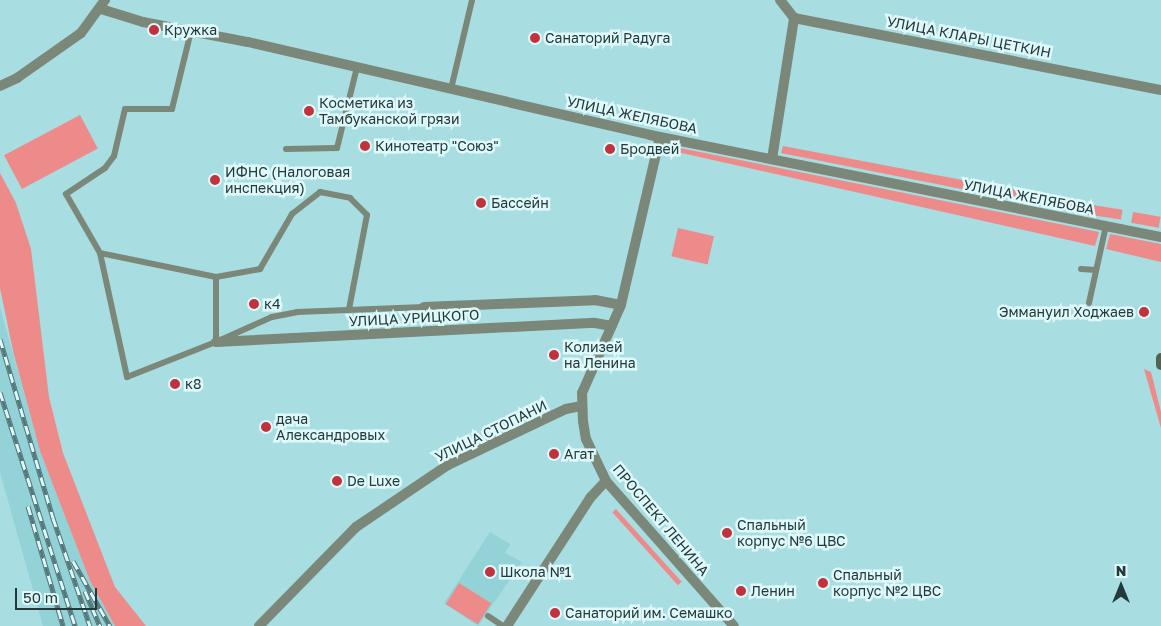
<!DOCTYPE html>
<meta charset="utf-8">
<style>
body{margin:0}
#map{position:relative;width:1161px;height:626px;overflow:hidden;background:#a8dee2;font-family:"Golos Text",sans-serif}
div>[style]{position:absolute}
.built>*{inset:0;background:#93d2d7}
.green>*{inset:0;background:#ec8b89;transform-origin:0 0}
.service>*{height:6px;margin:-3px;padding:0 3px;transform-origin:3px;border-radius:3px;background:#7b8779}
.minor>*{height:10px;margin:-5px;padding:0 5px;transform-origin:5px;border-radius:5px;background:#7b8779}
.tertiary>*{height:10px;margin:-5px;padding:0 5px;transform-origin:5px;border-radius:5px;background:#7b8779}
.secondary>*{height:10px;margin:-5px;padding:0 5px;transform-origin:5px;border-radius:5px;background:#52634f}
.rail>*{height:5px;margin-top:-2.5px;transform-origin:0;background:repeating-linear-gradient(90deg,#dff9fb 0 9px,#56787b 0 18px);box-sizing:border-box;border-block:1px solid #56787b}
.dots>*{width:14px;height:14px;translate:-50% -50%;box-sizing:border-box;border:2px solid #dff9fb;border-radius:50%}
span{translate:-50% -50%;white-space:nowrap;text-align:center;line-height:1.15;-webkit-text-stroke:5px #dff9fb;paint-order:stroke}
.poi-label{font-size:14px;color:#23393a}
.left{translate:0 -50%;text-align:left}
.right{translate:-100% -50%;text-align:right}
.street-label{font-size:14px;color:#23393a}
.north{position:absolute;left:1096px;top:561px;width:50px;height:50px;-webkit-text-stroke:4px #dff9fb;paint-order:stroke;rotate:0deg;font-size:14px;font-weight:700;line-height:20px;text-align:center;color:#23393a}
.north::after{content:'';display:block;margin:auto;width:18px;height:22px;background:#23393a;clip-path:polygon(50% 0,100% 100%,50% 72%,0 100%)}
.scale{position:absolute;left:15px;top:588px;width:82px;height:22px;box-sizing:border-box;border:2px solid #23393a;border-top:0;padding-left:6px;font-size:15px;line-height:18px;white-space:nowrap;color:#23393a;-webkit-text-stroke:4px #dff9fb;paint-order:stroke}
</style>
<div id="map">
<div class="built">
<div style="clip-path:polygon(0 307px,40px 451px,90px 581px,115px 626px,43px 626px,0 472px)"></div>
<div style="clip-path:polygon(490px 532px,510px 544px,505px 553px,522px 562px,478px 626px,444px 603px)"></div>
</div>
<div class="green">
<div style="left:80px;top:115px;width:38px;height:86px;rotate:62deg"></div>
<div style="clip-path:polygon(670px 146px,1099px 232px,1095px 246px,664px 149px)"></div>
<div style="clip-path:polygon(783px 146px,1074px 201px,1072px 211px,781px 153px)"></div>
<div style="clip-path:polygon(0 173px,16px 203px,31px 249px,49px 397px,63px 453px,115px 587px,146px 626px,115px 626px,90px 581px,40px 451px,13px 351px,0 288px)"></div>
<div style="left:1080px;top:203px;width:43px;height:10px;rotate:9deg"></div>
<div style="left:1133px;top:212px;width:28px;height:11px;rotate:10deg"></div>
<div style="left:678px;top:228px;width:37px;height:29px;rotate:13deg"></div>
<div style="clip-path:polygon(1110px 234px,1161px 244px,1161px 262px,1106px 249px)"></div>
<div style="clip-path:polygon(1144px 369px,1151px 372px,1161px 412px,1161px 428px)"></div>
<div style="left:616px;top:509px;width:98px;height:5px;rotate:48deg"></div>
<div style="left:459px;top:583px;width:38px;height:25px;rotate:32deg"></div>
</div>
<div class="service">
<div style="left:451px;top:89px;width:91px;rotate:-76.7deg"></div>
<div style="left:286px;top:149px;width:51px;rotate:-1.1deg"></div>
<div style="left:337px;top:148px;width:83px;rotate:-76.1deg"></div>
<div style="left:100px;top:253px;width:68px;rotate:-120deg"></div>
<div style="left:66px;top:194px;width:47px;rotate:-33.7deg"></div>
<div style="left:105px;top:168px;width:15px;rotate:-53deg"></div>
<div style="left:114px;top:156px;width:48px;rotate:-76.8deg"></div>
<div style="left:125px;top:109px;width:47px"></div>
<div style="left:172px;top:109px;width:80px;rotate:-76.3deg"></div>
<div style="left:1081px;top:269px;width:15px;rotate:4deg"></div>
<div style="left:216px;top:277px;width:45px;rotate:-10.3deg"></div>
<div style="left:260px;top:269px;width:64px;rotate:-59.8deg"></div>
<div style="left:292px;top:214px;width:36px;rotate:-38deg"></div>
<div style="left:320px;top:192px;width:31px;rotate:11deg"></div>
<div style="left:350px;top:198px;width:24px;rotate:45deg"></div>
<div style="left:367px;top:215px;width:96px;rotate:100.8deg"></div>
<div style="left:1089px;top:303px;width:79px;rotate:-77.6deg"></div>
<div style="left:216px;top:342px;width:65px;rotate:-90deg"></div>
<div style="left:216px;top:277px;width:118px;rotate:-168.3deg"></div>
<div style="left:100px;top:253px;width:127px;rotate:77.7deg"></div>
<div style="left:127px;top:377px;width:96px;rotate:-21.5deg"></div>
<div style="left:216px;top:342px;width:61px;rotate:-24.1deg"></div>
<div style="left:272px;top:317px;width:25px;rotate:-11deg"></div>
<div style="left:297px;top:312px;width:127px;rotate:-2.3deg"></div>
<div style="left:488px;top:616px;width:18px;rotate:34deg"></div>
</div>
<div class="minor">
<div style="left:780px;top:0;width:23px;rotate:52deg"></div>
<div style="left:794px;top:18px;width:374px;rotate:11.1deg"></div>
<div style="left:101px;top:9px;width:44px;rotate:17.2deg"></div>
<div style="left:143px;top:22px;width:107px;rotate:10.8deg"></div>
<div style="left:248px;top:42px;width:413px;rotate:13deg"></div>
<div style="left:650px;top:135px;width:521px;rotate:11.29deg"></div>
<div style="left:660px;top:137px;width:172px;rotate:103.1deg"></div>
<div style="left:621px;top:305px;width:96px;rotate:113.9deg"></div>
<div style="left:582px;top:393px;width:28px;rotate:88deg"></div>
<div style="left:583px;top:421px;width:18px;rotate:81deg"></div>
<div style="left:586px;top:439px;width:47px;rotate:64.5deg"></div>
<div style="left:606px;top:481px;width:193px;rotate:48.6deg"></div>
<div style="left:772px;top:159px;width:143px;rotate:-81.1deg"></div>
<div style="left:424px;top:307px;width:171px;rotate:-2.3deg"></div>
<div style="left:595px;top:300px;width:26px;rotate:11deg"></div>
<div style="left:216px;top:342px;width:379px;rotate:-2.9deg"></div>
<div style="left:595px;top:323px;width:17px;rotate:10deg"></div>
<div style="left:259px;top:626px;width:139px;rotate:-45.6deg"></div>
<div style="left:356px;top:527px;width:111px;rotate:-34deg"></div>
<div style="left:448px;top:465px;width:131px;rotate:-25.4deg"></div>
<div style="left:566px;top:409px;width:16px;rotate:-11deg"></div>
<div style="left:507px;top:626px;width:153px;rotate:-57deg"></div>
<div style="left:590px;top:498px;width:23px;rotate:-47deg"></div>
</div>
<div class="tertiary">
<div style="left:0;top:86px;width:19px;rotate:-25deg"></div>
<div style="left:17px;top:78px;width:78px;rotate:-35.1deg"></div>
<div style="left:81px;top:33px;width:41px;rotate:-54deg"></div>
</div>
<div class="secondary">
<div style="left:1161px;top:358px;width:7px;rotate:90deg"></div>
</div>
<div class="rail">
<div style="left:0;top:339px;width:187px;rotate:73.5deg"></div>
<div style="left:53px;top:518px;width:114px;rotate:71.1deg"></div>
<div style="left:0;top:392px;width:246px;rotate:72.2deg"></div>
<div style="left:28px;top:506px;width:125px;rotate:73.7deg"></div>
<div style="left:73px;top:561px;width:75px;rotate:60.4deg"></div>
<div style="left:85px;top:591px;width:38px;rotate:67deg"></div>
</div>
<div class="dots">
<div style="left:154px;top:30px;background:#c2323d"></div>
<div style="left:535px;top:38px;background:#c2323d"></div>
<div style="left:309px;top:111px;background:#c2323d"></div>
<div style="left:365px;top:146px;background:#c2323d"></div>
<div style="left:610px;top:149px;background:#c2323d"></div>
<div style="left:215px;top:180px;background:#c2323d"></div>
<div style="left:481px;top:203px;background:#c2323d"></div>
<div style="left:254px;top:304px;background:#c2323d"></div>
<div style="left:1144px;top:312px;background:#c2323d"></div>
<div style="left:554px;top:355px;background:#c2323d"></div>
<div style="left:175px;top:384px;background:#c2323d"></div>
<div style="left:266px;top:427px;background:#c2323d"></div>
<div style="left:554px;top:454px;background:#c2323d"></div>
<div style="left:337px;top:481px;background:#c2323d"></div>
<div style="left:727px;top:533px;background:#c2323d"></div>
<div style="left:490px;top:572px;background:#c2323d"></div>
<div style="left:823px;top:583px;background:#c2323d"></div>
<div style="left:741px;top:591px;background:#c2323d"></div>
<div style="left:555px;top:613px;background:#c2323d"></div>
</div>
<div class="poi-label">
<span class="left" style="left:164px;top:30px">Кружка</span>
<span class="left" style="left:545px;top:38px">Cанаторий Радуга</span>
<span class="left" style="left:319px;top:111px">Косметика из<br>Тамбуканской грязи</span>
<span class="left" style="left:375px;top:146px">Кинотеатр "Союз"</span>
<span class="left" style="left:620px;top:149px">Бродвей</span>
<span class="left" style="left:225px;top:180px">ИФНС (Налоговая<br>инспекция)</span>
<span class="left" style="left:491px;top:203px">Бассейн</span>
<span class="left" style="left:264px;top:304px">к4</span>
<span class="right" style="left:1134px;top:312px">Эммануил Ходжаев</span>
<span class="left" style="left:564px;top:355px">Колизей<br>на Ленина</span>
<span class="left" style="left:185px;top:384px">к8</span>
<span class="left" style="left:276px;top:427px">дача<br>Александровых</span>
<span class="left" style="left:564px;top:454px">Агат</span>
<span class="left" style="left:347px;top:481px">De Luxe</span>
<span class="left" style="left:737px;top:533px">Спальный<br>корпус №6 ЦВС</span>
<span class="left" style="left:500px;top:572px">Школа №1</span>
<span class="left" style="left:833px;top:583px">Спальный<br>корпус №2 ЦВС</span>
<span class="left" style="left:751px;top:591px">Ленин</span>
<span class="left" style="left:565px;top:613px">Санаторий им. Семашко</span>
</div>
<div class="street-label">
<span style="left:969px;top:37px;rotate:11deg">УЛИЦА КЛАРЫ ЦЕТКИН</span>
<span style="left:632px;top:115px;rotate:12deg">УЛИЦА ЖЕЛЯБОВА</span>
<span style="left:1029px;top:197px;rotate:11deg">УЛИЦА ЖЕЛЯБОВА</span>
<span style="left:414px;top:318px;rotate:-3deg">УЛИЦА УРИЦКОГО</span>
<span style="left:491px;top:431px;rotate:-26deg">УЛИЦА СТОПАНИ</span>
<span style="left:661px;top:520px;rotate:50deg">ПРОСПЕКТ ЛЕНИНА</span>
</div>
<div class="north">N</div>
<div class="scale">50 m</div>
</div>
